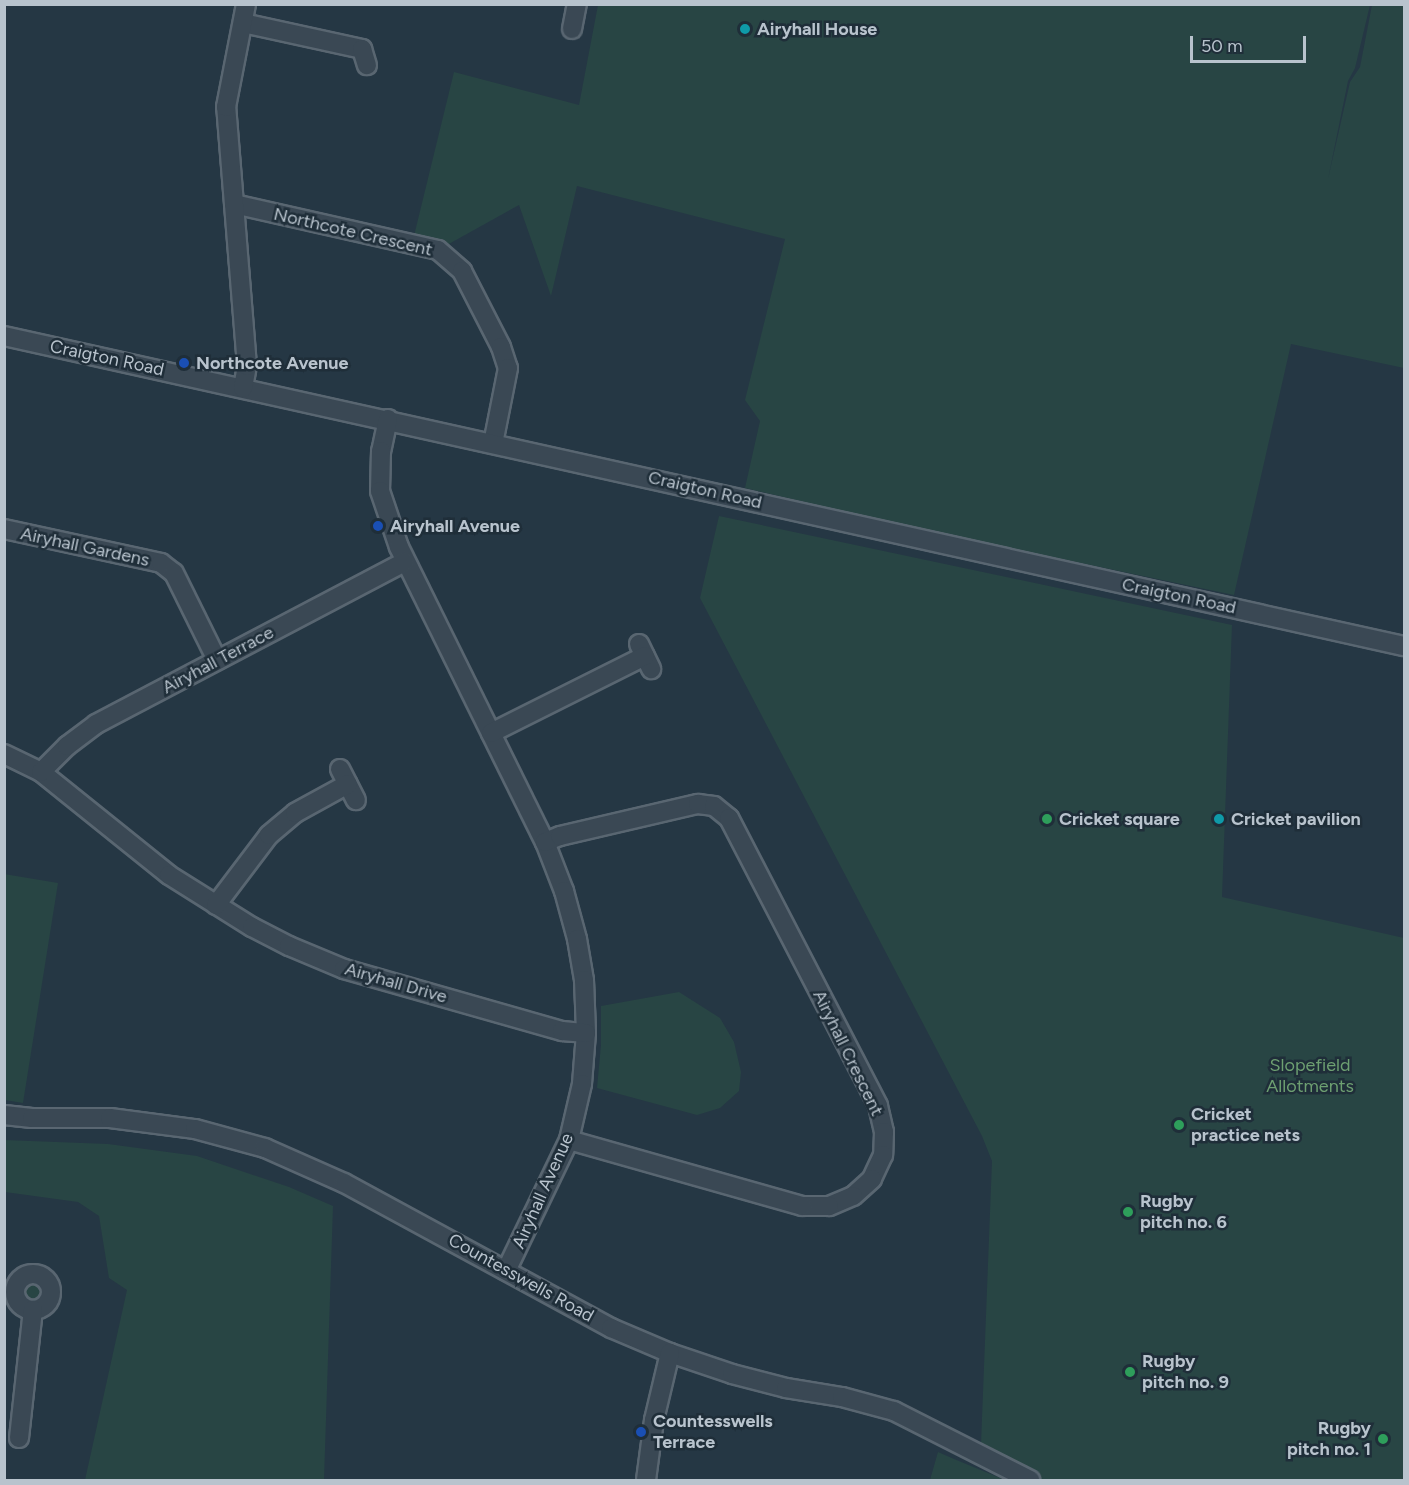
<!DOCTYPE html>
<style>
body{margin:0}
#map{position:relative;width:1409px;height:1485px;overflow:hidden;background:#253744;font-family:Figtree,sans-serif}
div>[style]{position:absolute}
.green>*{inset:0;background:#284544}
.round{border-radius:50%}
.roads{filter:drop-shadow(2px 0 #596671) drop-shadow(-2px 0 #596671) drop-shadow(0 2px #596671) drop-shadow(0 -2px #596671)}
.minor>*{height:18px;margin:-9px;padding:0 9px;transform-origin:9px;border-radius:9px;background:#3a4854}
.minor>.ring{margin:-9px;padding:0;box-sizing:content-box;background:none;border:18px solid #3a4854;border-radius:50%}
.dots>*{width:16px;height:16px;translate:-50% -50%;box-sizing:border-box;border:3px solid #1f2e39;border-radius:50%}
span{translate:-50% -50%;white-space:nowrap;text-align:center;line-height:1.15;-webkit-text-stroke:5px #1f2e39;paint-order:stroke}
.poi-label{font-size:18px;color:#b8c3cd;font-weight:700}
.left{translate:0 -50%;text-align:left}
.right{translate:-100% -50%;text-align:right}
.street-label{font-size:18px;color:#b8c3cd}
.park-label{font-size:18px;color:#6d9f71}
.frame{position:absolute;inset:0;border:6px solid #b8c3cd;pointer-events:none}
.scale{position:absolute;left:1190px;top:36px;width:116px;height:27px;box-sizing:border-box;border:3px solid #b8c3cd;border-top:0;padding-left:8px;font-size:18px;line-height:21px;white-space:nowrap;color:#b8c3cd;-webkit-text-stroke:4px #1f2e39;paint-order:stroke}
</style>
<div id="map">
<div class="green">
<div style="clip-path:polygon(598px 5px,1370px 5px,1355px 68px,1348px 81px,1328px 179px,1350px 82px,1360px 67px,1372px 5px,1404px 5px,1404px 368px,1291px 344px,1234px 595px,928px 531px,745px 488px,760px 421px,745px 400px,785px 239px,577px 186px,551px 296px,519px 205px,438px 250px,412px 244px,454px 72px,579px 105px)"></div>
<div style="clip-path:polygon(719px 516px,1232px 625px,1222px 897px,1404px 938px,1404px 1480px,1043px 1480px,981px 1444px,992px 1161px,982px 1136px,700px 598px)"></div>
<div style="clip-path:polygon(4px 874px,58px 883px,23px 1103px,5px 1100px)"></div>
<div style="clip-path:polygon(679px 992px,720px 1018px,734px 1042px,741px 1072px,739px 1091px,720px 1108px,697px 1115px,597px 1088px,601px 1045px,601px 1006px)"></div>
<div style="clip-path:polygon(4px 1140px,108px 1144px,197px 1156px,289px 1187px,333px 1206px,324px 1480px,85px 1480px,127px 1290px,109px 1278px,99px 1216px,78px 1202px,5px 1192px)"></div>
<div class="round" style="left:23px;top:1283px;width:18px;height:18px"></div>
<div style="clip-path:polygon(938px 1452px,954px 1459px,1005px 1480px,930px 1480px)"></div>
</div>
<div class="roads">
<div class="minor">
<div style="left:243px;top:23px;width:122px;rotate:12.3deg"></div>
<div style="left:362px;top:49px;width:17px;rotate:73deg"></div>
<div style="left:572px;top:29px;width:25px;rotate:-79deg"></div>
<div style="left:234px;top:204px;width:209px;rotate:12.7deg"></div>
<div style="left:438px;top:250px;width:32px;rotate:41deg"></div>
<div style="left:462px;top:271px;width:85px;rotate:62.8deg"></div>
<div style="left:501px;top:347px;width:22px;rotate:72deg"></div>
<div style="left:508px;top:368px;width:77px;rotate:101.2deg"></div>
<div style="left:4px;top:336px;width:1434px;rotate:12.49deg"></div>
<div style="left:243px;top:388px;width:22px;rotate:-80deg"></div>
<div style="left:247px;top:366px;width:260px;rotate:-94.6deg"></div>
<div style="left:226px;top:107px;width:105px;rotate:-79deg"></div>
<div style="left:388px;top:419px;width:33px;rotate:102deg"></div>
<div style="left:381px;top:451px;width:40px;rotate:91.4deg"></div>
<div style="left:380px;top:491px;width:59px;rotate:71.3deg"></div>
<div style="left:399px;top:547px;width:329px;rotate:63.7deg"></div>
<div style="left:545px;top:842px;width:53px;rotate:68.8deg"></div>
<div style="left:564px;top:891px;width:50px;rotate:74.8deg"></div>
<div style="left:577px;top:939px;width:42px;rotate:80.3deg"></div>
<div style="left:584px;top:980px;width:53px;rotate:87.8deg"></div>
<div style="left:586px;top:1033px;width:51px;rotate:94.5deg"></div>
<div style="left:582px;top:1084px;width:57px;rotate:103.1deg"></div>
<div style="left:569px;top:1140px;width:145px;rotate:115.7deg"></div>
<div style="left:4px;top:529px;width:161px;rotate:12.2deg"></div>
<div style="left:161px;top:563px;width:16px;rotate:38deg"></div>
<div style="left:174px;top:573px;width:97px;rotate:63.7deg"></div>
<div style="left:639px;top:644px;width:28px;rotate:64deg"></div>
<div style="left:491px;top:733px;width:172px;rotate:-26.6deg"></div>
<div style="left:4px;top:754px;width:41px;rotate:25.9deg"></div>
<div style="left:41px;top:772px;width:164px;rotate:38.8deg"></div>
<div style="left:169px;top:875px;width:98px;rotate:32.1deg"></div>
<div style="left:252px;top:927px;width:42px;rotate:27.2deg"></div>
<div style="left:289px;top:946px;width:60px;rotate:22.7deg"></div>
<div style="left:344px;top:969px;width:227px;rotate:15.9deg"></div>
<div style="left:562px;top:1031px;width:24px;rotate:5deg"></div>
<div style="left:340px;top:769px;width:35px;rotate:63deg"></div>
<div style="left:41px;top:772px;width:37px;rotate:-45deg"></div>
<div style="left:67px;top:746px;width:36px;rotate:-37deg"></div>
<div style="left:96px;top:724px;width:349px;rotate:-27.7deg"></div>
<div style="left:545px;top:842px;width:16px;rotate:-22deg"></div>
<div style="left:560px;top:836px;width:142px;rotate:-13.1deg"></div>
<div style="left:698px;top:804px;width:16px;rotate:7deg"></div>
<div style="left:714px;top:806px;width:19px;rotate:39deg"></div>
<div style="left:729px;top:818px;width:324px;rotate:62.6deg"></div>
<div style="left:878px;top:1106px;width:27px;rotate:77deg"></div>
<div style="left:884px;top:1132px;width:23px;rotate:92deg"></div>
<div style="left:883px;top:1155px;width:26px;rotate:115deg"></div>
<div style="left:872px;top:1179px;width:25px;rotate:138deg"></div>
<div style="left:853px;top:1196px;width:26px;rotate:157deg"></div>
<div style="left:829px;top:1206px;width:27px;rotate:180deg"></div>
<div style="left:802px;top:1206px;width:242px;rotate:-164.2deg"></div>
<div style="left:216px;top:905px;width:88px;rotate:-52.9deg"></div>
<div style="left:269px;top:835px;width:34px;rotate:-40deg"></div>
<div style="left:295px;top:813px;width:60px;rotate:-28.7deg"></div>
<div style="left:4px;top:1115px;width:28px;rotate:6deg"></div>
<div style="left:32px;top:1118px;width:78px"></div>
<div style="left:110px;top:1118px;width:86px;rotate:7.4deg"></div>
<div style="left:195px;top:1129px;width:73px;rotate:15.2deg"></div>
<div style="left:265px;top:1148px;width:86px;rotate:23.9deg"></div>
<div style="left:344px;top:1183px;width:304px;rotate:28.5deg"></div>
<div style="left:611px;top:1328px;width:64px;rotate:23deg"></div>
<div style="left:670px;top:1353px;width:65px;rotate:18.7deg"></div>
<div style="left:732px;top:1374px;width:56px;rotate:14.5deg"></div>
<div style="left:786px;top:1388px;width:57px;rotate:9.1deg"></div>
<div style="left:842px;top:1397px;width:54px;rotate:15.1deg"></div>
<div style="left:894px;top:1411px;width:153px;rotate:26.9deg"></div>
<div class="ring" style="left:15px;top:1274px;width:18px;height:18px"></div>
<div style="left:19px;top:1438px;width:129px;rotate:-83.8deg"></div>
<div style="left:646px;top:1480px;width:61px;rotate:-82.4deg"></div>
<div style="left:654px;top:1420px;width:69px;rotate:-76.6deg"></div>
</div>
</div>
<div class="dots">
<div style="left:745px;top:29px;background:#0f9aa8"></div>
<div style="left:184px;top:363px;background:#1a4fb4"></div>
<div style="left:378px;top:526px;background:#1a4fb4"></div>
<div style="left:1047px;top:819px;background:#2e9e5b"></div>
<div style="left:1219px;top:819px;background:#0f9aa8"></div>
<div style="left:1179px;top:1125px;background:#2e9e5b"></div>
<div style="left:1128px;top:1212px;background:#2e9e5b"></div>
<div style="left:1130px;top:1372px;background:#2e9e5b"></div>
<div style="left:641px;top:1432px;background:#1a4fb4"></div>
<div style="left:1383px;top:1439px;background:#2e9e5b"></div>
</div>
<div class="poi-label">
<span class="left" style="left:757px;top:29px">Airyhall House</span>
<span class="left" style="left:196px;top:363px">Northcote Avenue</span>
<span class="left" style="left:390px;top:526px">Airyhall Avenue</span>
<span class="left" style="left:1059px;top:819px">Cricket square</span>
<span class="left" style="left:1231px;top:819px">Cricket pavilion</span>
<span class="left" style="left:1191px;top:1125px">Cricket<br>practice nets</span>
<span class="left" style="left:1140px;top:1212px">Rugby<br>pitch no. 6</span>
<span class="left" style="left:1142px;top:1372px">Rugby<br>pitch no. 9</span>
<span class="left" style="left:653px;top:1432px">Countesswells<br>Terrace</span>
<span class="right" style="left:1371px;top:1439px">Rugby<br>pitch no. 1</span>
</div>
<div class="street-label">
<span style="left:353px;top:232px;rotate:13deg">Northcote Crescent</span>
<span style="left:107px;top:358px;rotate:12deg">Craigton Road</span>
<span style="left:705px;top:490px;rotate:13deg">Craigton Road</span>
<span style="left:85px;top:547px;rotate:12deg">Airyhall Gardens</span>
<span style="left:1179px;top:596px;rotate:12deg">Craigton Road</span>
<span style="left:218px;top:660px;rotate:-28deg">Airyhall Terrace</span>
<span style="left:396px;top:983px;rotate:16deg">Airyhall Drive</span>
<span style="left:848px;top:1053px;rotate:64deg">Airyhall Crescent</span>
<span style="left:543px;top:1191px;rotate:-66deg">Airyhall Avenue</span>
<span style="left:521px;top:1278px;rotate:29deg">Countesswells Road</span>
</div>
<div class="park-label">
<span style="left:1310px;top:1076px">Slopefield<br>Allotments</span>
</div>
<div class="frame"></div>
<div class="scale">50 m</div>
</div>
